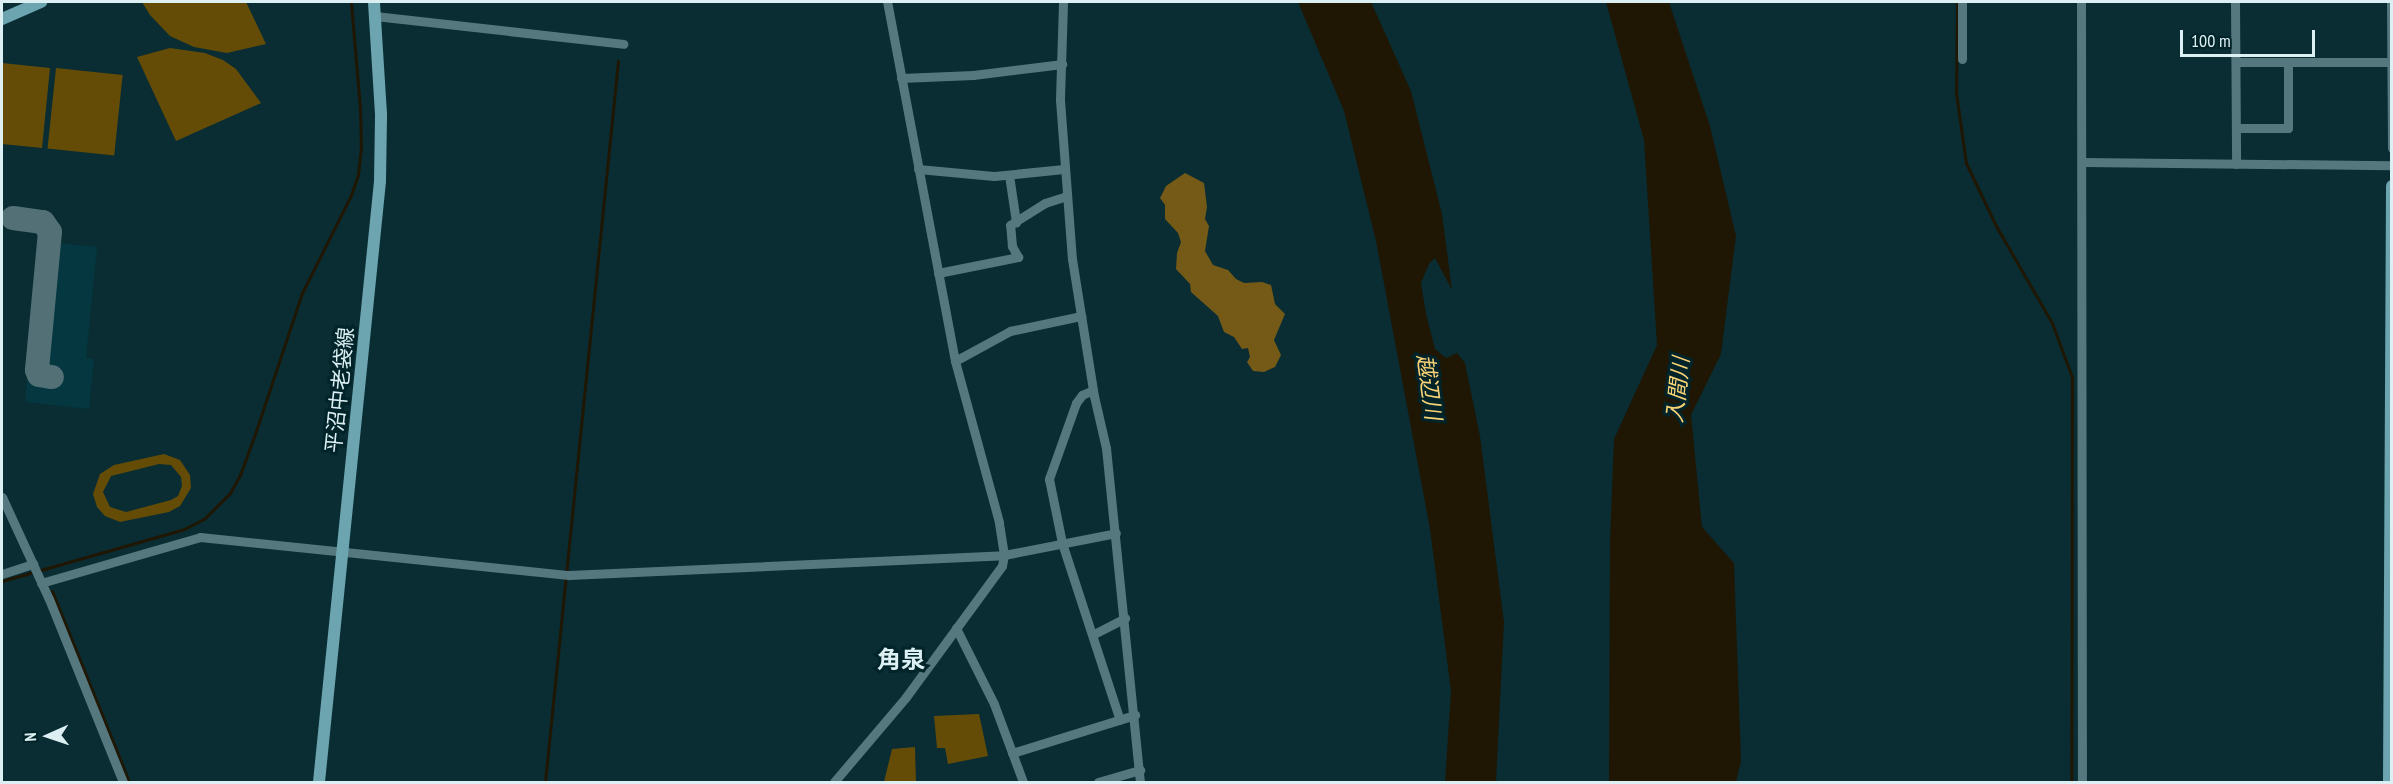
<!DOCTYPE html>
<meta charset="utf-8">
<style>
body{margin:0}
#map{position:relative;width:2393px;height:784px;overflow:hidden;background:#092d33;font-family:"PT Sans Narrow","Noto Sans JP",sans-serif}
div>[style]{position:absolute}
.built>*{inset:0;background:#04373f}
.green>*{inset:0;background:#644c06;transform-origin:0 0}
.forest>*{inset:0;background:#745a16}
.water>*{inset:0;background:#1f1704}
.stream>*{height:3px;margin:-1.5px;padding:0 1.5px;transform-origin:1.5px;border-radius:1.5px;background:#1f1704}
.taxiway>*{height:24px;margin:-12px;padding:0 12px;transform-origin:12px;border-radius:12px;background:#527076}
.street>*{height:9px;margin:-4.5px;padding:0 4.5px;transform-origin:4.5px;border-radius:4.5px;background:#55777e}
.secondary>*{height:12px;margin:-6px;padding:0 6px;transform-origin:6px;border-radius:6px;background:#6ca4af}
span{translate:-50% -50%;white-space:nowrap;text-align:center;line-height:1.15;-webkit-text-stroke:6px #002429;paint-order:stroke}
.street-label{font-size:21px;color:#dceff3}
.water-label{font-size:22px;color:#f9d276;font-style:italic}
.quarter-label{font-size:24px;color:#dceff3;font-weight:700}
.frame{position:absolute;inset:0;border:3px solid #dceff3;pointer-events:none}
.north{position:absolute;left:18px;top:706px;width:60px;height:60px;-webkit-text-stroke:4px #002429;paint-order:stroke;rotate:267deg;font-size:16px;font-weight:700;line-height:24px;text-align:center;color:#dceff3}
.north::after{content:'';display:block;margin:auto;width:21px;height:27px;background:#dceff3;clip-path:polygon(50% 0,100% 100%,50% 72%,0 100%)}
.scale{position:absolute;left:2180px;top:30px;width:135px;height:27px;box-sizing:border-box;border:3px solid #dceff3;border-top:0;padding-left:8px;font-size:18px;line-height:21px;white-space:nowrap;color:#dceff3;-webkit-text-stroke:4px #002429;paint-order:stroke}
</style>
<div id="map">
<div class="built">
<div style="clip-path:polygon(41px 241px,97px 247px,86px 358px,94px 359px,89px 409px,25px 402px)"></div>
</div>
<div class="green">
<div style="clip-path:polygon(142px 2px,246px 2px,266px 44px,227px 53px,194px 47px,170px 36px,150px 15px)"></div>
<div style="clip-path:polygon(170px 48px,205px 53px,223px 60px,236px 69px,261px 103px,176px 141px,137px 57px)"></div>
<div style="clip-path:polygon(2px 63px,50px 68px,42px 148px,2px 144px)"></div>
<div style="left:56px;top:68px;width:67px;height:81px;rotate:6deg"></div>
<div style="clip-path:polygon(evenodd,164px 454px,180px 460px,190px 475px,191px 488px,180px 506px,169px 512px,120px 522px,105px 516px,97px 507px,93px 494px,100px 474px,114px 465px,164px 454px,159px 464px,171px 465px,181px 477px,182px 486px,178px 496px,171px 500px,126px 512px,110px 507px,103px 492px,111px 476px,159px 464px)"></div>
<div style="clip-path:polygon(979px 714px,988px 756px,948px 764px,945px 748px,937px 748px,934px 716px)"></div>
<div style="clip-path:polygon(915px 747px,916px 782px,884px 782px,892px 749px)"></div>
</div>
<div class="forest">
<div style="clip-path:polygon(1185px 173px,1204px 183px,1207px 207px,1205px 219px,1209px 226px,1205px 251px,1213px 265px,1228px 270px,1236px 279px,1244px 283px,1262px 282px,1271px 285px,1275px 304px,1285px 314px,1274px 340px,1281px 355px,1275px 367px,1264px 372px,1253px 371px,1247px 362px,1250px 357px,1248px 348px,1242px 349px,1234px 337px,1224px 332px,1218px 316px,1191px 292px,1190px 284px,1176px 269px,1177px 253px,1181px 242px,1178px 233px,1165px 219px,1165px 205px,1160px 198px,1166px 186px)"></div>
</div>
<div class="water">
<div style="clip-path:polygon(1298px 2px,1371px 2px,1411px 91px,1442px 214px,1452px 290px,1435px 258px,1429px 264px,1421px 283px,1426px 314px,1435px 349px,1446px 358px,1457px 353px,1465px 363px,1480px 436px,1504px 622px,1496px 782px,1445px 782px,1451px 691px,1430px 529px,1376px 241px,1344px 111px)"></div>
<div style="clip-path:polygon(1606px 2px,1669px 2px,1710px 126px,1736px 236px,1721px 354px,1691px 415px,1702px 527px,1734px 563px,1741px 761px,1736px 782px,1609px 782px,1610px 540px,1614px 439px,1657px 345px,1644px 140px)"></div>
</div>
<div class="stream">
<div style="left:1957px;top:2px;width:91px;rotate:90.6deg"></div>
<div style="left:1956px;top:93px;width:71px;rotate:81.9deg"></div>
<div style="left:1966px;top:163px;width:70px;rotate:64.5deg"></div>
<div style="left:1996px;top:226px;width:112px;rotate:60deg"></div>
<div style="left:2052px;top:323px;width:58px;rotate:69.7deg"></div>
<div style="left:2072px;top:377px;width:405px;rotate:90.1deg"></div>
<div style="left:2px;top:581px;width:189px;rotate:-15.9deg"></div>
<div style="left:184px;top:529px;width:22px;rotate:-27deg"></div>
<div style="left:204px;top:519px;width:37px;rotate:-45deg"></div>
<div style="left:230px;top:493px;width:21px;rotate:-61deg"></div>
<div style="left:240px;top:475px;width:47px;rotate:-70deg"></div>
<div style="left:256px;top:431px;width:145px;rotate:-71.6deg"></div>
<div style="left:302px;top:293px;width:110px;rotate:-63.4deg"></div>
<div style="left:351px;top:195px;width:21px;rotate:-71deg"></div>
<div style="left:358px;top:175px;width:27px;rotate:-84deg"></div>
<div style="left:361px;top:148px;width:40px;rotate:-91.4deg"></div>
<div style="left:360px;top:108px;width:106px;rotate:-94.9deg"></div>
<div style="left:52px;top:591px;width:206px;rotate:68deg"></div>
<div style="left:545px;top:782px;width:725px;rotate:-84.22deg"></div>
</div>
<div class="taxiway">
<div style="left:13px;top:218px;width:30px;rotate:8deg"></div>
<div style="left:43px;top:222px;width:12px;rotate:55deg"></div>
<div style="left:50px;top:232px;width:139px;rotate:95.4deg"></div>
<div style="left:37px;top:370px;width:5px;rotate:68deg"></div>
<div style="left:39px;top:375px;width:13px;rotate:9deg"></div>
</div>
<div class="street">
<div style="left:2081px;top:2px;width:780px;rotate:89.93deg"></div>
<div style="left:2235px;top:2px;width:162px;rotate:89.6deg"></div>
<div style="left:2391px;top:2px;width:146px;rotate:89.6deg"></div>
<div style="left:1063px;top:3px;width:97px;rotate:91.8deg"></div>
<div style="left:1060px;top:100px;width:159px;rotate:85.7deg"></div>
<div style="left:1072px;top:259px;width:139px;rotate:80.9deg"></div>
<div style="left:1094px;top:396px;width:53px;rotate:77deg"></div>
<div style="left:1106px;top:448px;width:336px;rotate:84.2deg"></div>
<div style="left:375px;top:16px;width:250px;rotate:6.4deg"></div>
<div style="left:1962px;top:59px;width:57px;rotate:-90deg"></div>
<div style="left:2236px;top:62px;width:155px"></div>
<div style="left:901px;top:78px;width:72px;rotate:-2.4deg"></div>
<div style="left:973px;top:75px;width:90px;rotate:-7deg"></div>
<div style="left:2236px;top:128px;width:52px"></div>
<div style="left:2288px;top:128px;width:66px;rotate:-90deg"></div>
<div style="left:2083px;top:162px;width:309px;rotate:0.6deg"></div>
<div style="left:918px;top:169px;width:76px;rotate:5.3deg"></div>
<div style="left:994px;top:176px;width:70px;rotate:-5.7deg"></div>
<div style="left:1009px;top:175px;width:48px;rotate:81.5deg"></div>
<div style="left:938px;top:273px;width:82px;rotate:-11.3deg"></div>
<div style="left:1018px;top:257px;width:13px;rotate:-119deg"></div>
<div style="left:1012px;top:246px;width:21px;rotate:-95deg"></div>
<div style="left:1010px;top:225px;width:41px;rotate:-32.2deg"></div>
<div style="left:1045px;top:203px;width:22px;rotate:-18deg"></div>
<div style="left:955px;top:361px;width:63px;rotate:-28.6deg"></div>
<div style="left:1010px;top:331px;width:73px;rotate:-11.9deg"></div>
<div style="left:1093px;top:390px;width:12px;rotate:156deg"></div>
<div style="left:1082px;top:395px;width:10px;rotate:127deg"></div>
<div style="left:1076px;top:403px;width:81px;rotate:109.6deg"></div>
<div style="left:1049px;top:479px;width:65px;rotate:78.5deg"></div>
<div style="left:1062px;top:543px;width:186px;rotate:71.9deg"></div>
<div style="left:2px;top:497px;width:112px;rotate:65.3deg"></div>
<div style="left:49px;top:599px;width:197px;rotate:68deg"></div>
<div style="left:2px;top:574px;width:33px;rotate:-18deg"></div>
<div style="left:41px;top:583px;width:166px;rotate:-16.1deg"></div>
<div style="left:200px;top:537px;width:371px;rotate:5.9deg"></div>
<div style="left:569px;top:575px;width:435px;rotate:-2.6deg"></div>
<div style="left:1004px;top:555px;width:114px;rotate:-11.1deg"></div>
<div style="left:956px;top:628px;width:85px;rotate:63.4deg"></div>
<div style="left:994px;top:704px;width:83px;rotate:69.6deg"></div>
<div style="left:1094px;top:634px;width:35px;rotate:-27deg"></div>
<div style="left:1012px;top:753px;width:129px;rotate:-17.2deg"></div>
<div style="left:834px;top:782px;width:111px;rotate:-49.7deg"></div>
<div style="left:906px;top:697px;width:162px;rotate:-53.8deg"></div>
<div style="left:1002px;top:566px;width:11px;rotate:-80deg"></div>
<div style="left:1004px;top:555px;width:33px;rotate:-99deg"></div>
<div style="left:999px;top:522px;width:167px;rotate:-105.3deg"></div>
<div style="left:955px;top:361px;width:365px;rotate:-100.7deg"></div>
<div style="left:1098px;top:782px;width:44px;rotate:-15.9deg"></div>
</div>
<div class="secondary">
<div style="left:2px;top:19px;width:43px;rotate:-23.6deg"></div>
<div style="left:319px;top:782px;width:604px;rotate:-84.2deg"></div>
<div style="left:380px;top:181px;width:67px;rotate:-89.1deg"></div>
<div style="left:381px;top:114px;width:112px;rotate:-93.6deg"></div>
<div style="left:2389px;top:782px;width:596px;rotate:-89.71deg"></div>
</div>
<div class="street-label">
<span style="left:340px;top:390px;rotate:-84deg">平沼中老袋線</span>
</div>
<div class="water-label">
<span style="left:1429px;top:387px;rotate:82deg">越辺川</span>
<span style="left:1678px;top:390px;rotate:-84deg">入間川</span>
</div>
<div class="quarter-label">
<span style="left:901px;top:660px">角泉</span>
</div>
<div class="frame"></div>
<div class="north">N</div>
<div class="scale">100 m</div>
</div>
